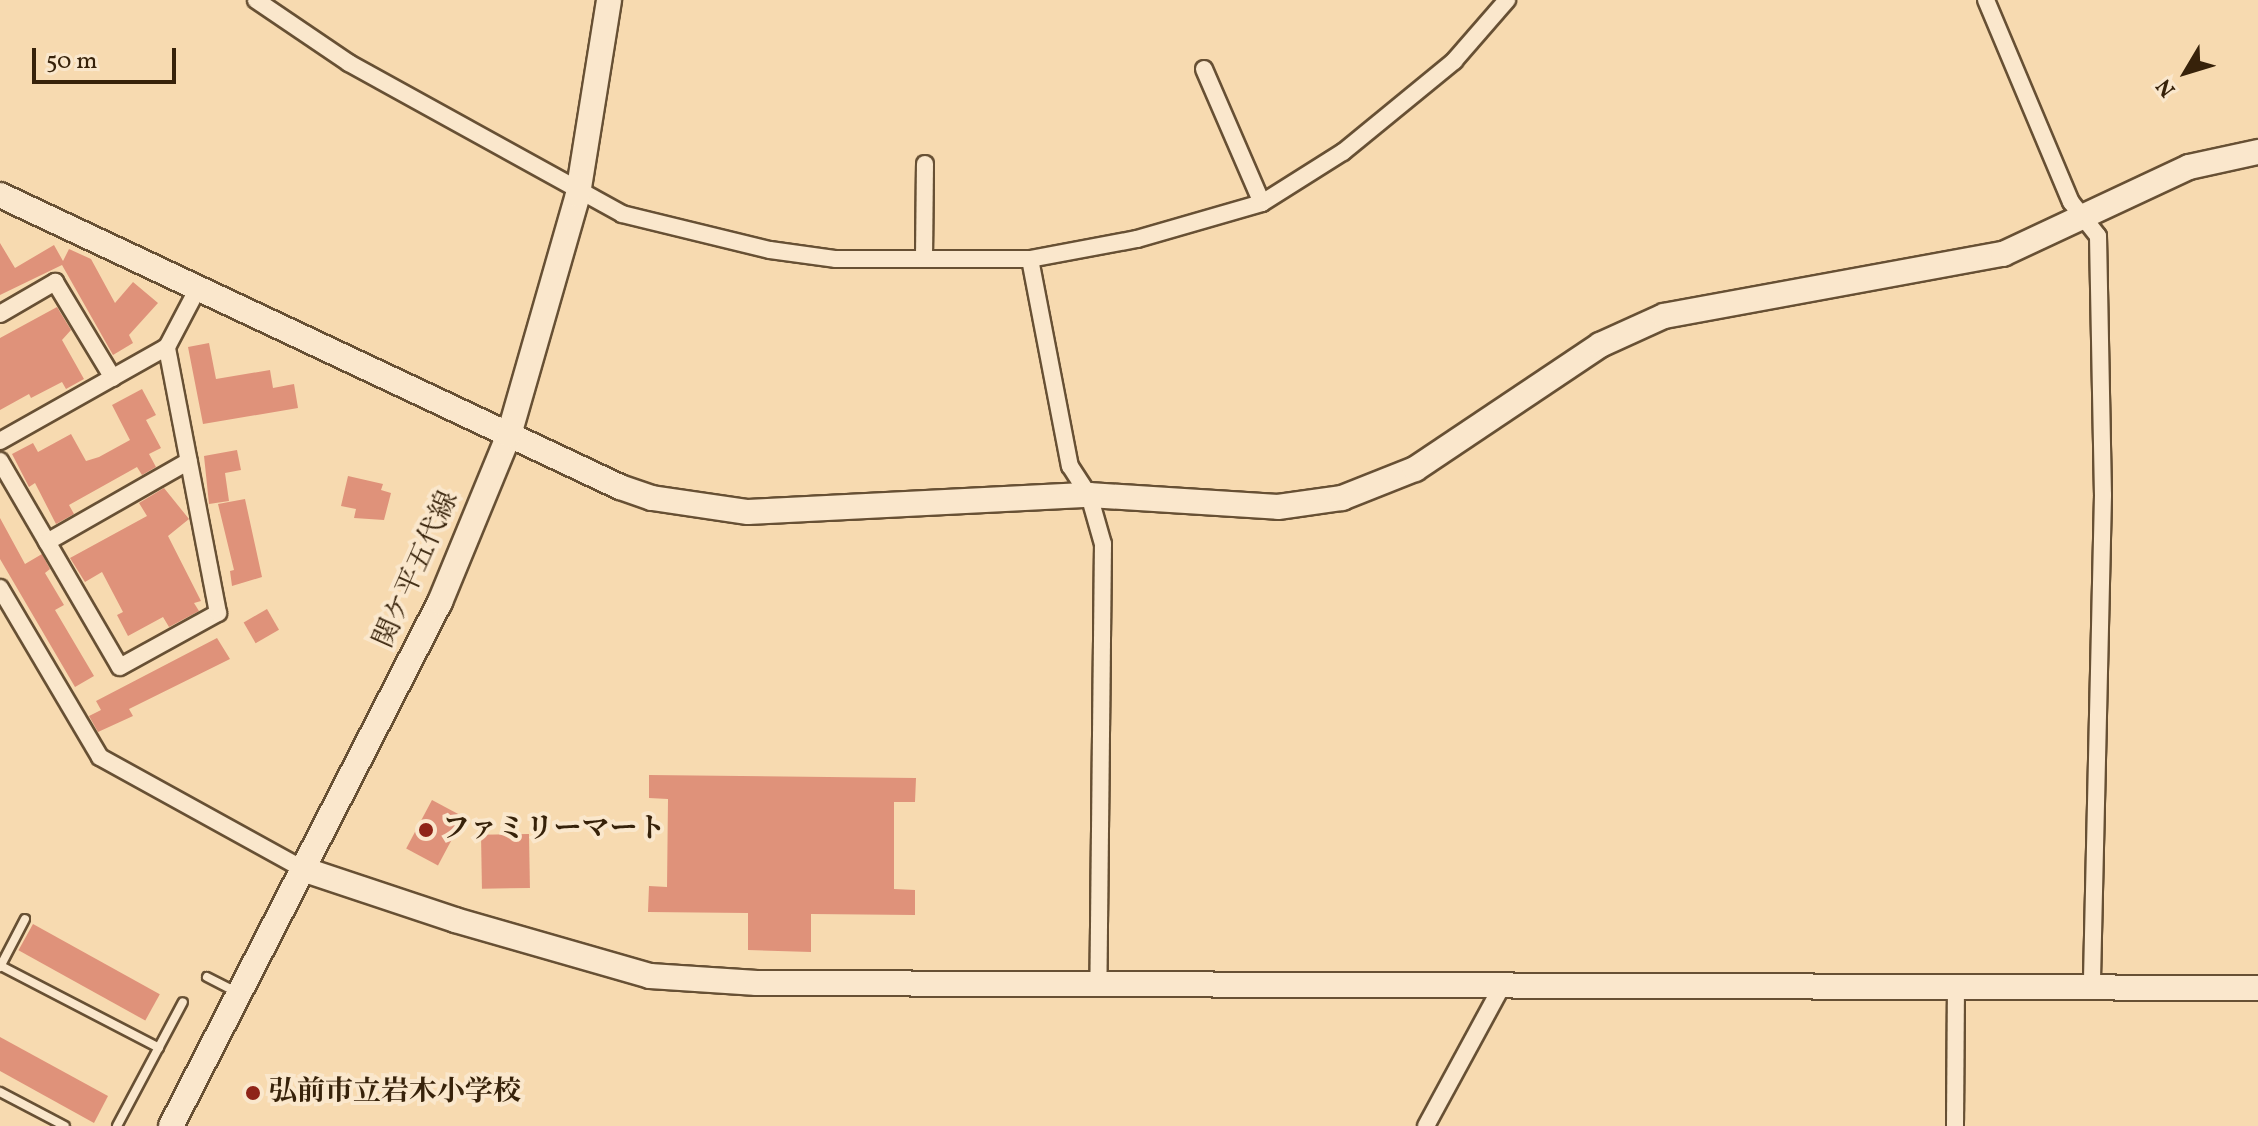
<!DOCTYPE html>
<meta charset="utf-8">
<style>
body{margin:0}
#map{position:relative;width:2258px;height:1126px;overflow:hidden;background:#f7dab0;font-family:Vollkorn,"Noto Serif JP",serif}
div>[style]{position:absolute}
.building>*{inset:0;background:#df927a;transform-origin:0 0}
.roads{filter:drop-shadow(2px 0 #675034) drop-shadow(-2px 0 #675034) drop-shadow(0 2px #675034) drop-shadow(0 -2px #675034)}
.lane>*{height:8px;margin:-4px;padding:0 4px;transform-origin:4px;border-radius:4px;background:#fae7cc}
.street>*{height:16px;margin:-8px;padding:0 8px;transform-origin:8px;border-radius:8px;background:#fae7cc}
.secondary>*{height:24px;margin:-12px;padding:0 12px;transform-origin:12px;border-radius:12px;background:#fae7cc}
.dots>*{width:22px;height:22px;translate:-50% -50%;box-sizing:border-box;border:4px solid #fae7cc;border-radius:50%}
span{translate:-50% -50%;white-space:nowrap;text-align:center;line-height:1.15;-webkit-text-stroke:8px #fae7cc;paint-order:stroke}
.street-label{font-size:28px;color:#37220a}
.poi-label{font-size:28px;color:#37220a;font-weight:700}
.left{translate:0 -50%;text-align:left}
.north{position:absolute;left:2146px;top:32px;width:80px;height:80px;-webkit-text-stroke:6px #fae7cc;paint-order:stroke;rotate:232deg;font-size:22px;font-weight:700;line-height:32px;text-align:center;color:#37220a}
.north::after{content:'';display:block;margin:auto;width:28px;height:36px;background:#37220a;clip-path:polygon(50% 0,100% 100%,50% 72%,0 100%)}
.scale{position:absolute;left:32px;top:48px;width:144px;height:36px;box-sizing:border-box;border:4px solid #37220a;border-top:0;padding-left:10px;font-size:24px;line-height:28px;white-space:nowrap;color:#37220a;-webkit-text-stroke:6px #fae7cc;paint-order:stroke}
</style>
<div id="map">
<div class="building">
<div style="clip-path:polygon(0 243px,15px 268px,54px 245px,63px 261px,69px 249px,91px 259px,115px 303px,133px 282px,158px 303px,129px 335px,133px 343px,113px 355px,62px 265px,0 295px)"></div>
<div style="clip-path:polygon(57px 307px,71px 330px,62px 340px,84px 379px,66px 389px,62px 382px,31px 398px,29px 394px,0 410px,0 338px)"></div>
<div style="clip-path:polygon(209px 343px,216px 379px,270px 370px,273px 388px,294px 384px,298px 408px,203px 424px,188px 347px)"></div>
<div style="clip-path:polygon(142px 389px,156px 415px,146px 420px,161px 448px,149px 454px,156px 467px,142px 475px,137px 467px,69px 505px,74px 514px,56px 524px,35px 483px,29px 487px,12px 454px,33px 443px,38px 452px,71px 434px,86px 461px,99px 457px,130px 440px,112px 405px)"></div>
<div style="clip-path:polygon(237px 450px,241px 470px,225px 473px,229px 501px,209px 504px,204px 456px)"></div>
<div style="clip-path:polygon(348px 476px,383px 484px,381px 490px,391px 493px,384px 520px,354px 518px,356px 509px,341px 506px)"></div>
<div style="clip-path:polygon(164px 488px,189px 519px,168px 536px,201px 601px,194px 603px,199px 611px,169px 627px,163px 617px,128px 636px,117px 615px,123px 612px,102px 572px,85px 582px,70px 558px,147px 516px,139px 503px)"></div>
<div style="clip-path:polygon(245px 499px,262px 577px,232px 586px,230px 571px,234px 570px,218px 504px)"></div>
<div style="clip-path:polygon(0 518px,25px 564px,42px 554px,50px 569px,45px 573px,64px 605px,55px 610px,94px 676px,75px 687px,0 559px)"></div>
<div style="left:267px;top:609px;width:24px;height:27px;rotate:60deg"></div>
<div style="clip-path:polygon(217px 638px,230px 659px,129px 709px,133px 716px,98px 732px,89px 716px,101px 710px,96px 701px)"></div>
<div style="clip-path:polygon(649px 775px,916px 778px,915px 802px,894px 802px,894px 889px,915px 890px,915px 915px,811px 914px,811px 952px,748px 950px,748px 913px,648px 912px,649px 886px,667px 887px,668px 799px,649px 798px)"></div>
<div style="left:432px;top:800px;width:36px;height:55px;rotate:28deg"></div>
<div style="left:529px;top:834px;width:54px;height:48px;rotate:89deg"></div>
<div style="left:33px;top:924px;width:145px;height:30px;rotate:29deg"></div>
<div style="clip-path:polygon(0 1037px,108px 1096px,94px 1123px,0 1071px)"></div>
</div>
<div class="roads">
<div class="lane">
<div style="left:1px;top:966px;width:178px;rotate:27.4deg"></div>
<div style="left:0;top:967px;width:54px;rotate:-62.5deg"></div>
<div style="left:207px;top:977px;width:31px;rotate:27deg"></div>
<div style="left:0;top:1092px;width:73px;rotate:27.6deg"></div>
<div style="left:117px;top:1126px;width:140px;rotate:-62deg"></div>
</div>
<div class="street">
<div style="left:256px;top:0;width:112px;rotate:34.1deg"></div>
<div style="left:349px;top:63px;width:312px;rotate:28.9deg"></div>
<div style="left:622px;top:214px;width:152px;rotate:13.7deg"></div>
<div style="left:770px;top:250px;width:67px;rotate:7.8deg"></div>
<div style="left:836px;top:259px;width:194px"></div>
<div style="left:1030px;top:259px;width:109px;rotate:-10.6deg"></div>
<div style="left:1137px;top:239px;width:130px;rotate:-16.1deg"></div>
<div style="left:1262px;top:203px;width:96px;rotate:-32.2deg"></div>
<div style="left:1343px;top:152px;width:144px;rotate:-39.3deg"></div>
<div style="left:1454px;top:61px;width:81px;rotate:-49deg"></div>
<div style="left:1986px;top:0;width:219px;rotate:67.2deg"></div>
<div style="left:2071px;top:202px;width:43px;rotate:51.5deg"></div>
<div style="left:2098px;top:236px;width:259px;rotate:88.9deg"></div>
<div style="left:2103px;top:495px;width:491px;rotate:91.3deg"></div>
<div style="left:1204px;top:69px;width:146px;rotate:66.6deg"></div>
<div style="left:924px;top:258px;width:94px;rotate:-89.4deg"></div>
<div style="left:1030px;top:259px;width:211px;rotate:79.1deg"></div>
<div style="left:1070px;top:466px;width:35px;rotate:57deg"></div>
<div style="left:1089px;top:495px;width:51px;rotate:74.1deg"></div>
<div style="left:1103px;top:544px;width:443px;rotate:90.6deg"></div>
<div style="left:0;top:314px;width:64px;rotate:-30.2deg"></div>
<div style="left:55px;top:282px;width:112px;rotate:58.9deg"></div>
<div style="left:0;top:441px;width:192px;rotate:-29.4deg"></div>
<div style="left:167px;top:347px;width:67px;rotate:-62.3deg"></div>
<div style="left:0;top:461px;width:238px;rotate:59.8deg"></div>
<div style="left:120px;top:667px;width:112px;rotate:-28.9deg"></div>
<div style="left:218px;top:613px;width:271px;rotate:-100.9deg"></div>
<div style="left:47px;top:542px;width:163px;rotate:-29.7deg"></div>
<div style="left:0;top:588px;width:196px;rotate:59.4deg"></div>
<div style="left:100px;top:757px;width:234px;rotate:28.9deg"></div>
<div style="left:1426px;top:1126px;width:162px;rotate:-61.5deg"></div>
<div style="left:1955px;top:1126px;width:137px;rotate:-89.6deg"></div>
</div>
<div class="secondary">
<div style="left:0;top:195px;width:685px;rotate:25.22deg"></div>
<div style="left:620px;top:487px;width:34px;rotate:19deg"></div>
<div style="left:652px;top:498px;width:97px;rotate:8.3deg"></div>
<div style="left:748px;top:512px;width:341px;rotate:-2.9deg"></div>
<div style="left:1089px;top:495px;width:189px;rotate:3.6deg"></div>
<div style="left:1278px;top:507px;width:65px;rotate:-8deg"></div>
<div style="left:1342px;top:498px;width:79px;rotate:-21.7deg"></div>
<div style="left:1415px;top:469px;width:223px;rotate:-33.8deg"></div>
<div style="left:1600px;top:345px;width:70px;rotate:-24.4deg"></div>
<div style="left:1664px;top:316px;width:345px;rotate:-10.4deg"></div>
<div style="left:2003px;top:254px;width:205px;rotate:-25.1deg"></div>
<div style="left:2189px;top:167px;width:71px;rotate:-12.3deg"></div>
<div style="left:305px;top:870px;width:158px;rotate:18.4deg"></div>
<div style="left:455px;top:920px;width:203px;rotate:16deg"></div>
<div style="left:650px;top:976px;width:107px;rotate:3.7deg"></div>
<div style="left:757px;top:983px;width:1501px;rotate:0.19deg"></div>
<div style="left:171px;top:1126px;width:589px;rotate:-62.83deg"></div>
<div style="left:440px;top:602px;width:181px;rotate:-67.6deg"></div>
<div style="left:509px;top:435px;width:251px;rotate:-74deg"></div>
<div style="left:578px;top:194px;width:196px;rotate:-80.9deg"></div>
</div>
</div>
<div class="dots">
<div style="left:426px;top:830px;background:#8f2418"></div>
<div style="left:253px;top:1093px;background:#8f2418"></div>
</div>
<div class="street-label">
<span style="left:417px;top:570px;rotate:-66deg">関ケ平五代線</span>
</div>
<div class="poi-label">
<span class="left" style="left:442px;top:830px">ファミリーマート</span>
<span class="left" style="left:269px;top:1093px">弘前市立岩木小学校</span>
</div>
<div class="north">N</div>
<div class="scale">50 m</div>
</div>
